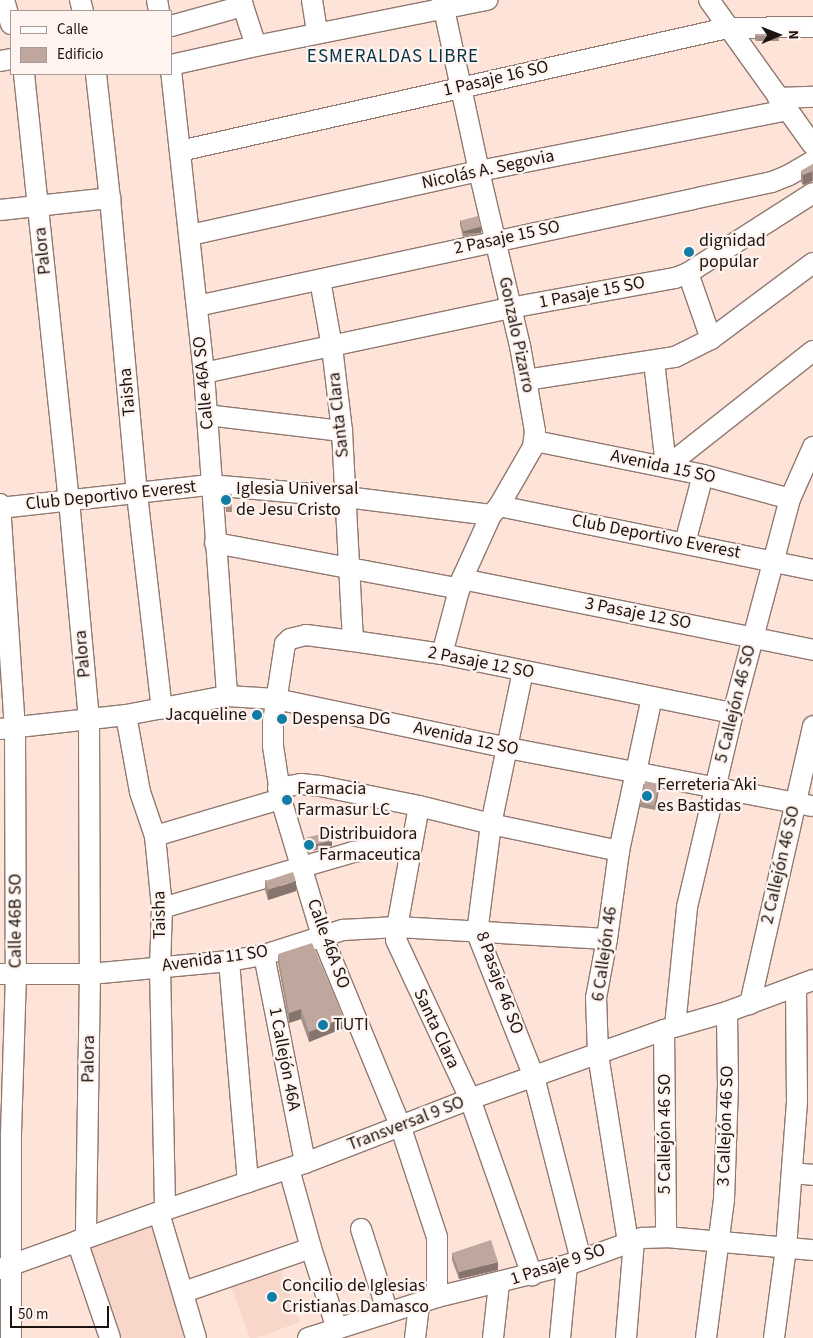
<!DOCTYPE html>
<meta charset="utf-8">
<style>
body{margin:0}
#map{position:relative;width:813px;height:1338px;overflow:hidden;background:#fde3d8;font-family:"Source Sans 3",sans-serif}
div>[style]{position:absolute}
.built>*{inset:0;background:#f8d6c9;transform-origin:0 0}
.roads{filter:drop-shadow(1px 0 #917970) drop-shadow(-1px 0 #917970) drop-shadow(0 1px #917970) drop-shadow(0 -1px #917970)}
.minor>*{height:20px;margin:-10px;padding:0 10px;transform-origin:10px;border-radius:10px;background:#fff}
.wall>*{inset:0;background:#a59087}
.shaded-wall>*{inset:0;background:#86756e;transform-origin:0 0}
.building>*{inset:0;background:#c0a79d;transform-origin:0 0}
.dots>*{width:14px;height:14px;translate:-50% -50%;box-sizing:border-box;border:2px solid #fff4f0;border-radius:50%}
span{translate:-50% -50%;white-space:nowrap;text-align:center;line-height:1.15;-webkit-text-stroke:4.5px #fff4f0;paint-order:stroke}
.street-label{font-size:18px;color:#1d1411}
.poi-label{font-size:18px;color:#1d1411}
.left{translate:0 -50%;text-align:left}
.right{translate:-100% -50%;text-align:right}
.neighbourhood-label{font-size:19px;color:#023448;letter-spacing:1px}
.legend{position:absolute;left:10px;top:10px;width:162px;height:65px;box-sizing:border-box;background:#fff4f0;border:1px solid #a59a97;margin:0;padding:6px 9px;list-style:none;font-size:15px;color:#1d1411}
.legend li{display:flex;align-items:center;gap:10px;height:25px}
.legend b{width:25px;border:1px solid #a59a97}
.north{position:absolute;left:753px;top:10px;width:50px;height:50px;-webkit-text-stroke:4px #fff4f0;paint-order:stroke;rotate:89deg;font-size:14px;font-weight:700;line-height:20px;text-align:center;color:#1d1411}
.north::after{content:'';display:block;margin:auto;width:18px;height:22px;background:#1d1411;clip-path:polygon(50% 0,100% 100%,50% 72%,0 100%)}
.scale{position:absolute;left:10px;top:1306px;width:99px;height:22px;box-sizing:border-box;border:2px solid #1d1411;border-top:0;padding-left:6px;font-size:15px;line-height:18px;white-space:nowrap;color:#1d1411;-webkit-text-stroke:4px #fff4f0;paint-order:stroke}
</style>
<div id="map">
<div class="built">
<div style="clip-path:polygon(153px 1225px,186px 1338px,116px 1338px,82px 1248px)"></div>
<div style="left:278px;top:1263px;width:63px;height:52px;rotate:70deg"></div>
</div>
<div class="roads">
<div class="minor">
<div style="left:4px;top:0;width:25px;rotate:74deg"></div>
<div style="left:80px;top:0;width:11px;rotate:75deg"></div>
<div style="left:157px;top:0;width:11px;rotate:80deg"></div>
<div style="left:241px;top:0;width:48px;rotate:71.9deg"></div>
<div style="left:312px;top:0;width:33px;rotate:81deg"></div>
<div style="left:709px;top:0;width:178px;rotate:54.4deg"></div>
<div style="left:171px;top:26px;width:75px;rotate:-15.5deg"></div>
<div style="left:0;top:61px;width:11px;rotate:-10deg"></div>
<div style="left:171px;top:65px;width:87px;rotate:-12.6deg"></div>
<div style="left:256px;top:46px;width:236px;rotate:-11.3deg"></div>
<div style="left:171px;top:70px;width:305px;rotate:83.8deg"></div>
<div style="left:204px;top:373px;width:324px;rotate:85.9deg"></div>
<div style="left:24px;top:74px;width:428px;rotate:84deg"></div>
<div style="left:69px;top:500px;width:220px;rotate:84.8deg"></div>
<div style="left:89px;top:719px;width:255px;rotate:89.8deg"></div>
<div style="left:90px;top:974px;width:263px;rotate:90.9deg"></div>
<div style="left:96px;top:74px;width:125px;rotate:83.6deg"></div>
<div style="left:110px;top:198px;width:297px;rotate:84.8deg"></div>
<div style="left:137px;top:494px;width:216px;rotate:83.4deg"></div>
<div style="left:778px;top:98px;width:35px;rotate:-2deg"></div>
<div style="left:180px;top:151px;width:561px;rotate:-12.67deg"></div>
<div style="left:727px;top:28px;width:86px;rotate:-0.7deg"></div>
<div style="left:0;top:210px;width:111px;rotate:-6.2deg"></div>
<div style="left:190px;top:235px;width:296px;rotate:-12.5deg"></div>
<div style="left:479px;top:171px;width:314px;rotate:-11.2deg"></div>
<div style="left:688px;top:273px;width:70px;rotate:70.8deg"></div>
<div style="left:320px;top:280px;width:68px;rotate:79.8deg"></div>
<div style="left:332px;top:347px;width:85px;rotate:83.2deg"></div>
<div style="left:342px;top:431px;width:210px;rotate:87deg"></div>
<div style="left:197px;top:306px;width:588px;rotate:-12.17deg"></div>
<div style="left:772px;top:182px;width:18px;rotate:-22deg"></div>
<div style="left:789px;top:175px;width:28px;rotate:-30deg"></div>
<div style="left:654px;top:361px;width:107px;rotate:83.5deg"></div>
<div style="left:204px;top:373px;width:313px;rotate:-12deg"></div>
<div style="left:510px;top:308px;width:168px;rotate:-10.3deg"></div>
<div style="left:675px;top:278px;width:14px;rotate:-21deg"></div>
<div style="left:688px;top:273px;width:148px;rotate:-32.6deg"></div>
<div style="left:526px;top:380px;width:151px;rotate:-8.8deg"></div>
<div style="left:675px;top:357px;width:40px;rotate:-26.6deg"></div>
<div style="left:711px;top:339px;width:127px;rotate:-36.7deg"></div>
<div style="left:207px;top:415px;width:136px;rotate:6.8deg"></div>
<div style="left:535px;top:441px;width:171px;rotate:11.4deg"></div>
<div style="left:703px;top:475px;width:90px;rotate:15.4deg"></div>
<div style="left:666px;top:467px;width:187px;rotate:-38.3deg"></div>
<div style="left:0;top:504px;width:225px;rotate:86.2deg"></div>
<div style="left:15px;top:728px;width:246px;rotate:89.8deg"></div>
<div style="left:16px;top:974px;width:162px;rotate:91.8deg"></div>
<div style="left:11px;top:1136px;width:202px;rotate:90deg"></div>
<div style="left:499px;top:506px;width:320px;rotate:11.5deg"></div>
<div style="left:0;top:508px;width:211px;rotate:-6.3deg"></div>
<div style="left:210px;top:485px;width:137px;rotate:5deg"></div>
<div style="left:346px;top:497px;width:146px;rotate:7.1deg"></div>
<div style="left:215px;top:543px;width:249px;rotate:10.6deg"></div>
<div style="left:685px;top:543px;width:70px;rotate:-75.2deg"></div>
<div style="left:462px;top:579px;width:358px;rotate:11.4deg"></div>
<div style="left:442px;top:654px;width:78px;rotate:-75.1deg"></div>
<div style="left:462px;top:579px;width:70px;rotate:-65.6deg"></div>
<div style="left:491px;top:515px;width:12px;rotate:-48deg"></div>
<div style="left:499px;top:506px;width:68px;rotate:-60deg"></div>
<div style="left:533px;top:447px;width:16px;rotate:-83deg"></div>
<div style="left:535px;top:431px;width:86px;rotate:-100deg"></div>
<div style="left:520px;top:346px;width:180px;rotate:-103.2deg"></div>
<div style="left:479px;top:171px;width:175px;rotate:-102.2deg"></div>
<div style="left:523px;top:671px;width:156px;rotate:101.8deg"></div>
<div style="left:491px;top:824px;width:110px;rotate:97.3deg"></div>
<div style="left:477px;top:933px;width:155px;rotate:68.4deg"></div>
<div style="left:534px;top:1077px;width:189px;rotate:75.6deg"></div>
<div style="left:126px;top:715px;width:78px;rotate:79.7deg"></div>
<div style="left:140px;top:792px;width:46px;rotate:71.2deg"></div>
<div style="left:155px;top:836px;width:72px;rotate:84.4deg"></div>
<div style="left:162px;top:908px;width:59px;rotate:91.9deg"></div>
<div style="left:160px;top:967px;width:243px;rotate:88.8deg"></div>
<div style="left:0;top:729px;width:127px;rotate:-6.3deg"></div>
<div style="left:126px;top:715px;width:103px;rotate:-10.7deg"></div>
<div style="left:227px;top:696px;width:49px;rotate:3.5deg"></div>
<div style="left:276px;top:699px;width:237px;rotate:11.9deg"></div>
<div style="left:508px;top:748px;width:310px;rotate:10.8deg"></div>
<div style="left:278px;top:788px;width:23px;rotate:-10deg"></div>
<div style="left:301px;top:784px;width:19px;rotate:6deg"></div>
<div style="left:320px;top:786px;width:101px;rotate:11.4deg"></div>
<div style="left:419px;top:806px;width:74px;rotate:14deg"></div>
<div style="left:491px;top:824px;width:131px;rotate:11.9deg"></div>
<div style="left:419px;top:806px;width:123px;rotate:100.3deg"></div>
<div style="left:397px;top:927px;width:13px;rotate:94deg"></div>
<div style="left:396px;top:940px;width:175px;rotate:65deg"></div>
<div style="left:470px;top:1099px;width:187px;rotate:70.6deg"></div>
<div style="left:155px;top:836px;width:131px;rotate:-16.4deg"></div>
<div style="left:162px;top:908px;width:199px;rotate:-16.3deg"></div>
<div style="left:353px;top:852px;width:59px;rotate:-7.9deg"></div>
<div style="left:264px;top:955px;width:212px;rotate:78.8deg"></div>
<div style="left:229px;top:961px;width:222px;rotate:85.1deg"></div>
<div style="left:0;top:974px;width:90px"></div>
<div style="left:90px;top:974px;width:140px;rotate:-5.3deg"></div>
<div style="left:229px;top:961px;width:36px;rotate:-10deg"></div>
<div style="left:264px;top:955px;width:83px;rotate:-17.6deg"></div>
<div style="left:343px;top:930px;width:54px;rotate:-3.2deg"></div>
<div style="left:397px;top:927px;width:210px;rotate:3.3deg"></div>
<div style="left:750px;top:1004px;width:285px;rotate:-77.2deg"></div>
<div style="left:675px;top:1026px;width:120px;rotate:-84.2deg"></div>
<div style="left:687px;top:907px;width:199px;rotate:-76.7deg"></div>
<div style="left:733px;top:713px;width:221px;rotate:-75.1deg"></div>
<div style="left:790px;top:499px;width:57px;rotate:-66.1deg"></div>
<div style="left:664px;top:1030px;width:207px;rotate:89.4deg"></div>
<div style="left:289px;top:1169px;width:82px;rotate:74.4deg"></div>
<div style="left:311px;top:1248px;width:85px;rotate:72.2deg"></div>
<div style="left:792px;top:1173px;width:21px;rotate:5deg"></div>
<div style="left:159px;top:1213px;width:130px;rotate:73.5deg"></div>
<div style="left:361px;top:1229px;width:88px;rotate:72.2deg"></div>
<div style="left:77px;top:1241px;width:102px;rotate:71.2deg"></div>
<div style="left:628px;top:1242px;width:190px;rotate:-99.1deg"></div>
<div style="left:598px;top:1054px;width:56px;rotate:-92deg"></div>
<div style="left:596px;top:998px;width:60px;rotate:-79.4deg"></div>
<div style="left:607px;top:939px;width:89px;rotate:-82.2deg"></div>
<div style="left:619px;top:851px;width:157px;rotate:-77.9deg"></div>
<div style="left:0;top:1269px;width:175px;rotate:-19.7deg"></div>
<div style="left:165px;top:1210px;width:148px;rotate:-18.6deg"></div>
<div style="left:305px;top:1163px;width:177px;rotate:-21.2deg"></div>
<div style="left:470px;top:1099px;width:206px;rotate:-19.6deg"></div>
<div style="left:664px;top:1030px;width:66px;rotate:-15.9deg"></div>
<div style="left:727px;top:1012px;width:92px;rotate:-20.4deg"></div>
<div style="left:184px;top:1292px;width:134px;rotate:-19.1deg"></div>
<div style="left:437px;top:1297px;width:60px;rotate:-90deg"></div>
<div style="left:437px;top:1237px;width:118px;rotate:-108.3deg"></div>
<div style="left:400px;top:1125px;width:204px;rotate:-112.4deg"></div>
<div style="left:322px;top:936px;width:143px;rotate:-106.7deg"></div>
<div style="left:281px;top:799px;width:54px;rotate:-98.6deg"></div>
<div style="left:273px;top:746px;width:24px;rotate:-90deg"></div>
<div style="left:273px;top:722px;width:79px;rotate:-81.3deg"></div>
<div style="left:285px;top:644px;width:7px;rotate:-45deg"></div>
<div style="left:290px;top:639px;width:16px;rotate:-14deg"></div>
<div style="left:306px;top:635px;width:47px;rotate:7.3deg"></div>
<div style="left:353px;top:641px;width:90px;rotate:8.3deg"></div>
<div style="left:442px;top:654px;width:297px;rotate:11.5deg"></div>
<div style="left:308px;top:1338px;width:135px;rotate:-17.6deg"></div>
<div style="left:437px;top:1297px;width:134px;rotate:-13.8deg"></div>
<div style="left:567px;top:1265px;width:80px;rotate:-19.8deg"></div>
<div style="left:642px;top:1238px;width:24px;rotate:-2deg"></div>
<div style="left:666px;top:1237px;width:148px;rotate:5.1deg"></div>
<div style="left:415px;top:1338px;width:34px;rotate:-83deg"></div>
<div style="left:493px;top:1338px;width:54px;rotate:-83.7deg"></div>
<div style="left:560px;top:1338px;width:73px;rotate:-84.5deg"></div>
<div style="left:626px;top:1338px;width:97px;rotate:-85.3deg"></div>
<div style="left:706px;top:1338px;width:139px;rotate:-82.6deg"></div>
<div style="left:724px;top:1200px;width:114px;rotate:-88deg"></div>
<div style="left:728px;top:1086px;width:74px;rotate:-90.8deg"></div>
<div style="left:774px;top:1338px;width:91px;rotate:-82.4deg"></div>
<div style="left:786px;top:1248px;width:147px;rotate:-85.7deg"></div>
<div style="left:797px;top:1101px;width:114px;rotate:-90.5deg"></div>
</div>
</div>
<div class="wall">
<div style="clip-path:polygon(755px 34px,778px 34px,779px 41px,756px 41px,755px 40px)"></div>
<div style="clip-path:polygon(813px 164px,813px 181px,803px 185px,801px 182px,801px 171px)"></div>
<div style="clip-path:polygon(460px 220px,481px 233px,463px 237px,460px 225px)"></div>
<div style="clip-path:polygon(232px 494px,232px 512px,226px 512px,225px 498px)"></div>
<div style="clip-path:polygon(659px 789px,655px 810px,640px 807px,640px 802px)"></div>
<div style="clip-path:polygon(307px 838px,332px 846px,309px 852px,307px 843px)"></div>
<div style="clip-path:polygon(265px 880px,296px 891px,268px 900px,265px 890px)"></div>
<div style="clip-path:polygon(278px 954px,344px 1028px,309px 1042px,301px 1019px,289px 1023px,278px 963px)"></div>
<div style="clip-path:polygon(452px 1253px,498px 1270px,459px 1279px,452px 1260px)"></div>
</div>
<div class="shaded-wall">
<div style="clip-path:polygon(812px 171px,812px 181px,803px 185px,803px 175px)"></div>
<div style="left:481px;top:227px;width:6px;height:18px;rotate:90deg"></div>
<div style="clip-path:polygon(659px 784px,659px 789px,655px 810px,655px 805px)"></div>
<div style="left:332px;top:841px;width:5px;height:24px;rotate:90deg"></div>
<div style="clip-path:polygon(296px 881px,296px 891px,268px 900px,268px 890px)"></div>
<div style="clip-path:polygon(301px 1009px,301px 1019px,289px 1023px,289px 1013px)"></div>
<div style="clip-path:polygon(344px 1018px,344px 1028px,309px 1042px,309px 1032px)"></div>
<div style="clip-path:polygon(498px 1262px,498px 1270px,459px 1279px,459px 1272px)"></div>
</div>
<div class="building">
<div style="left:755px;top:34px;width:23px;height:2px"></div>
<div style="clip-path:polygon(813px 164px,813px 171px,803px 175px,801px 171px)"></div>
<div style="left:478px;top:216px;width:11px;height:18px;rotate:75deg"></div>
<div style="clip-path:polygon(225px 493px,232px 494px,232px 507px,226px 507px)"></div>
<div style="left:645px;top:781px;width:14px;height:22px;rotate:12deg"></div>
<div style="left:330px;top:832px;width:9px;height:24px;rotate:77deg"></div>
<div style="left:293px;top:872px;width:9px;height:29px;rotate:72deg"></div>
<div style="clip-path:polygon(312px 943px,344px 1018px,309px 1032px,301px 1009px,289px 1013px,278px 954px)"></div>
<div style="clip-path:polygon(491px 1240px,498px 1262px,459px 1272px,452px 1253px)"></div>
</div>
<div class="dots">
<div style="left:689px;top:252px;background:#0f7da6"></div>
<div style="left:226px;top:500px;background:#0f7da6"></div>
<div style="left:257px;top:715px;background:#0f7da6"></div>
<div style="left:282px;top:719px;background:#0f7da6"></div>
<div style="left:647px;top:796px;background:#0f7da6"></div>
<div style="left:287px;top:800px;background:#0f7da6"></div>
<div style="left:309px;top:845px;background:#0f7da6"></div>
<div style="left:323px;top:1025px;background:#0f7da6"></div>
<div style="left:272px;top:1297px;background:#0f7da6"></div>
</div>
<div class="street-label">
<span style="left:496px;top:79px;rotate:-13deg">1 Pasaje 16 SO</span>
<span style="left:488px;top:170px;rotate:-12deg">Nicolás A. Segovia</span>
<span style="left:507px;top:238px;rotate:-12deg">2 Pasaje 15 SO</span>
<span style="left:43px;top:251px;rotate:-96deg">Palora</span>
<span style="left:592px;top:293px;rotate:-11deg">1 Pasaje 15 SO</span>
<span style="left:516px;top:335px;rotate:78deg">Gonzalo Pizarro</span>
<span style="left:204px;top:383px;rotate:-95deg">Calle 46A SO</span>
<span style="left:128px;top:392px;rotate:-95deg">Taisha</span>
<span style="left:339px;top:415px;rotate:-96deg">Santa Clara</span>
<span style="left:663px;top:467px;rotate:12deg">Avenida 15 SO</span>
<span style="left:111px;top:496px;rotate:-6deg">Club Deportivo Everest</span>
<span style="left:656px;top:537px;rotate:11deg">Club Deportivo Everest</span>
<span style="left:638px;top:614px;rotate:11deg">3 Pasaje 12 SO</span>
<span style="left:83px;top:654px;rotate:-95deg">Palora</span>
<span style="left:481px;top:663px;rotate:11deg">2 Pasaje 12 SO</span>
<span style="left:736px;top:704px;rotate:-76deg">5 Callejón 46 SO</span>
<span style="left:466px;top:739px;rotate:12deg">Avenida 12 SO</span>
<span style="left:781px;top:865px;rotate:-77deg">2 Callejón 46 SO</span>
<span style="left:160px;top:915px;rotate:-91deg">Taisha</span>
<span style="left:16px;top:921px;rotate:-90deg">Calle 46B SO</span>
<span style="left:328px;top:944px;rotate:70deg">Calle 46A SO</span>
<span style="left:605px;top:954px;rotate:-82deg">6 Callejón 46</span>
<span style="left:215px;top:959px;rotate:-8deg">Avenida 11 SO</span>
<span style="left:499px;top:983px;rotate:70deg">8 Pasaje 46 SO</span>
<span style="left:436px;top:1029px;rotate:65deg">Santa Clara</span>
<span style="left:89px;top:1059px;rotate:-89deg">Palora</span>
<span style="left:284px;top:1059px;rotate:79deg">1 Callejón 46A</span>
<span style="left:406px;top:1124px;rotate:-21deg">Transversal 9 SO</span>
<span style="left:726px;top:1126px;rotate:-88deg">3 Callejón 46 SO</span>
<span style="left:665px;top:1134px;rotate:-90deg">5 Callejón 46 SO</span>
<span style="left:558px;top:1265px;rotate:-18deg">1 Pasaje 9 SO</span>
</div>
<div class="poi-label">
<span class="left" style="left:699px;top:252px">dignidad<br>popular</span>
<span class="left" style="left:236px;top:500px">Iglesia Universal<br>de Jesu Cristo</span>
<span class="right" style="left:247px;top:715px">Jacqueline</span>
<span class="left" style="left:292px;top:719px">Despensa DG</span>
<span class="left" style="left:657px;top:796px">Ferreteria Aki<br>es Bastidas</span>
<span class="left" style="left:297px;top:800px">Farmacia<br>Farmasur LC</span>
<span class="left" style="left:319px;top:845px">Distribuidora<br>Farmaceutica</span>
<span class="left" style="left:333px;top:1025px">TUTI</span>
<span class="left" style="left:282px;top:1297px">Concilio de Iglesias<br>Cristianas Damasco</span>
</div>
<div class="neighbourhood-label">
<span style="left:393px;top:57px">ESMERALDAS LIBRE</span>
</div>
<ul class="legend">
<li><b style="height:6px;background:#fff"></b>Calle</li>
<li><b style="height:14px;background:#c0a79d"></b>Edificio</li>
</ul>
<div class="north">N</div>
<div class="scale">50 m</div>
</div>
